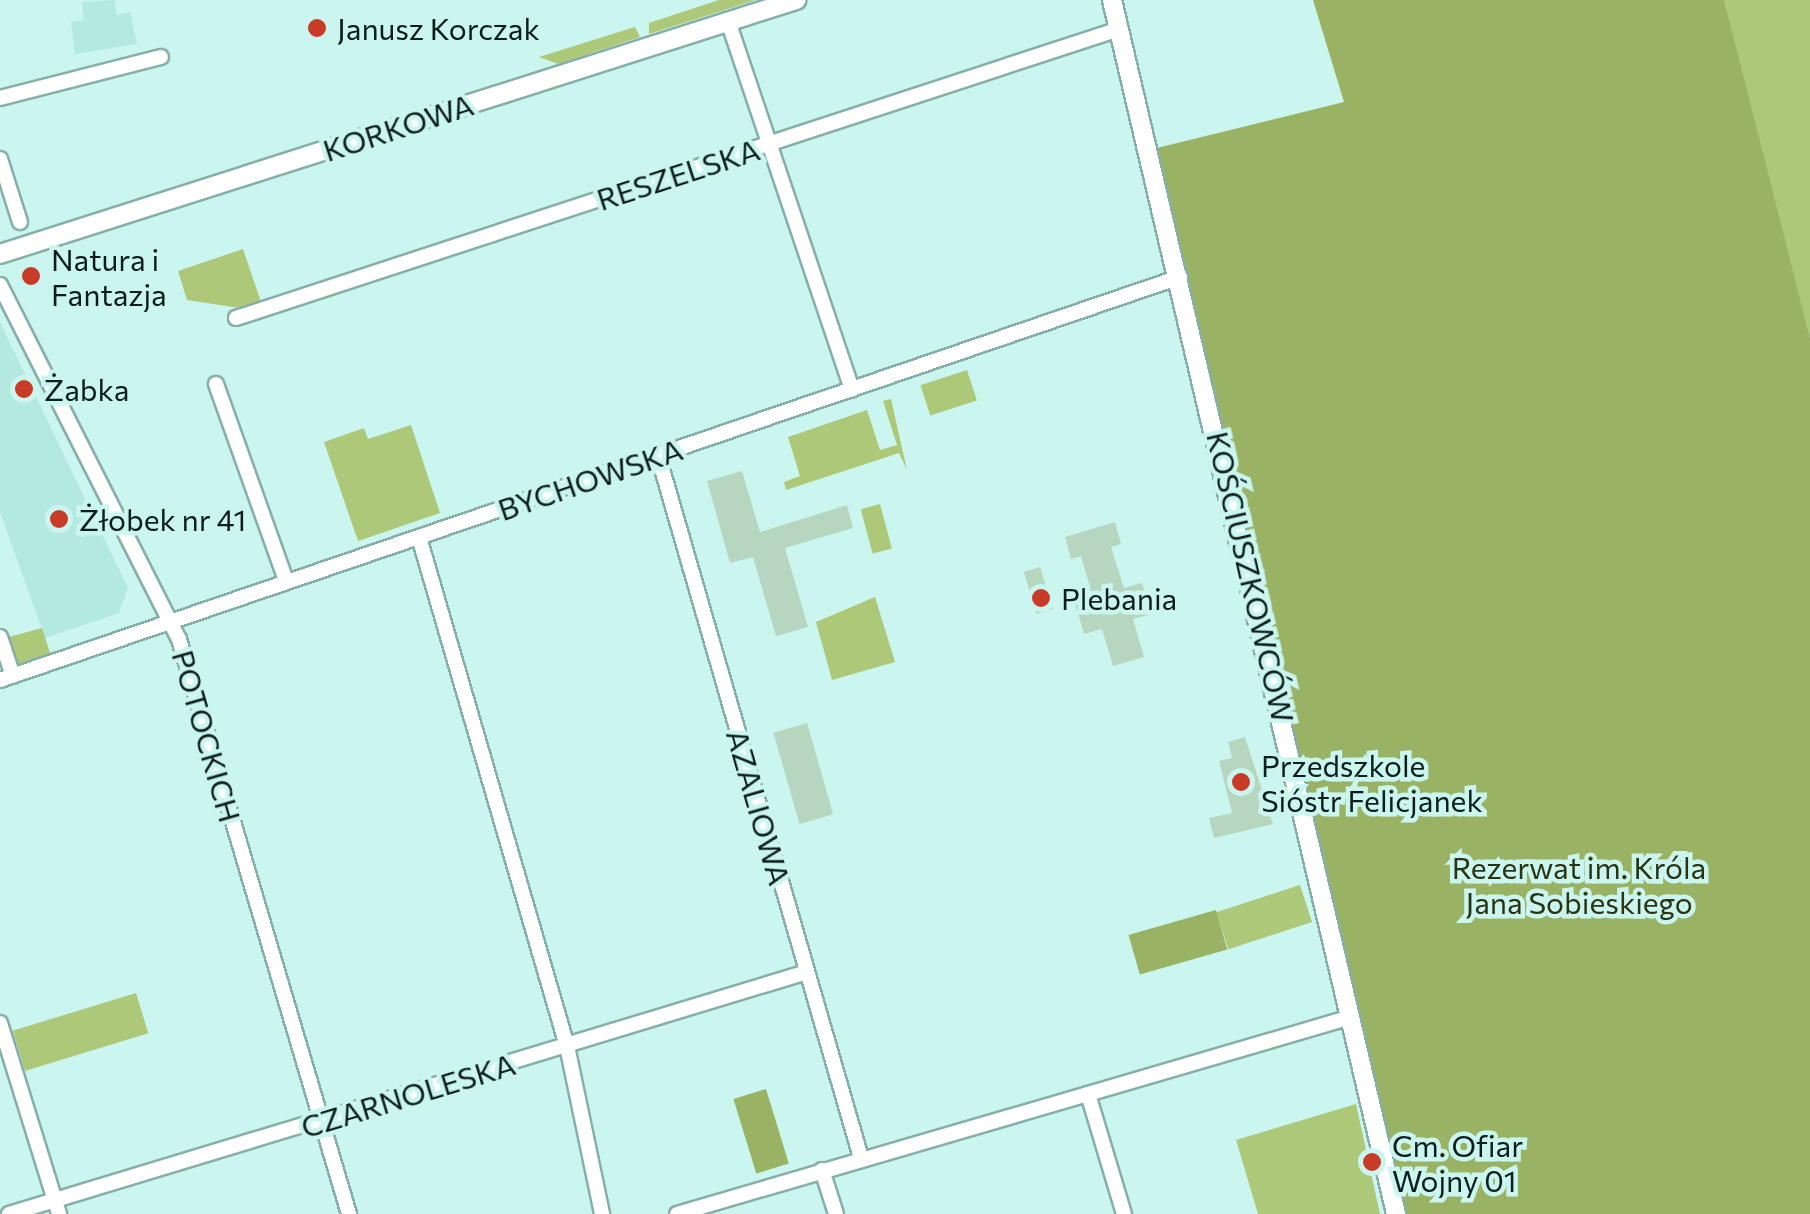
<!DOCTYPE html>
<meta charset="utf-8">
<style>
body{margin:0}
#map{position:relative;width:1810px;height:1214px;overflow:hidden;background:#caf6ef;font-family:Commissioner,sans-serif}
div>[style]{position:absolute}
.built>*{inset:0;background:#b4e9e0}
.green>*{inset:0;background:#aec879;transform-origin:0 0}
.forest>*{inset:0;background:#99b263;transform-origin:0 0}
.building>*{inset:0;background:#b7d6c0;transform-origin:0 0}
.roads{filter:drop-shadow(2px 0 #86afa9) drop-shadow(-2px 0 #86afa9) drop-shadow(0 2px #86afa9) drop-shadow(0 -2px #86afa9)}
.minor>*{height:14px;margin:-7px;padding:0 7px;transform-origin:7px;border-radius:7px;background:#fff}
.tertiary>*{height:18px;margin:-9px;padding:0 9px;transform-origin:9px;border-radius:9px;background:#fff}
.dots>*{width:28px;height:28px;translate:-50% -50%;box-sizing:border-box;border:5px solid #caf6ef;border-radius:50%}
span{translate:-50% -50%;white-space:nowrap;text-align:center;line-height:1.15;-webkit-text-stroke:9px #caf6ef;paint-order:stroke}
.poi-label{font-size:30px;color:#0e1e1c}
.left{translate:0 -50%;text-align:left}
.street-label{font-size:30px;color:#0e1e1c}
.park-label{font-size:30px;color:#2a3412}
</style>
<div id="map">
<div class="built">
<div style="clip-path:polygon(114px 0,117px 15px,130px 12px,137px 44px,75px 54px,71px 22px,84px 20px,82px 2px)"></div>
<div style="clip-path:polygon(0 322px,128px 588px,119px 613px,45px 638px,0 512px)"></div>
</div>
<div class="green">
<div style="clip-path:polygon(719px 0,756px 0,649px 34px,649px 23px)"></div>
<div style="clip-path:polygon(1724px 0,1810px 0,1810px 338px,1746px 93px)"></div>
<div style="clip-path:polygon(635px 27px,640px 37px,558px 64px,539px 57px)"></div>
<div style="clip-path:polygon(243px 249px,261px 302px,239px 308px,187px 300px,178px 271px)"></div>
<div style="left:967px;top:370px;width:32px;height:49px;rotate:72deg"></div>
<div style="clip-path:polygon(891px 399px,907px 470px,899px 453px,786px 490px,784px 482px,800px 476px,788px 437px,867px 410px,880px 450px,897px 445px,883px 401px)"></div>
<div style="clip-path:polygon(411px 425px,440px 513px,358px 541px,324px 442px,364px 428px,368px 439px)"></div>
<div style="left:880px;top:504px;width:46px;height:20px;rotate:75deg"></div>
<div style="clip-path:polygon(875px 597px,895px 662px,832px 680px,816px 622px)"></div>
<div style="clip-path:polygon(42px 628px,52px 659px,14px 664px,5px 638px)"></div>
<div style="left:1300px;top:885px;width:39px;height:88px;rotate:72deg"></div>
<div style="left:136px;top:993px;width:42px;height:129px;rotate:73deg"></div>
<div style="clip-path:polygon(1356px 1104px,1380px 1214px,1258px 1214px,1236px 1140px)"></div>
</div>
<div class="forest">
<div style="clip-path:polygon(1313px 0,1724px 0,1810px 338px,1810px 1214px,1405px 1214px,1157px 148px,1344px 102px)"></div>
<div style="left:1216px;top:910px;width:41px;height:91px;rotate:74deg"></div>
<div style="left:766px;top:1089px;width:78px;height:34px;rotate:73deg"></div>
</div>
<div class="building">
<div style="clip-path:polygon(742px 471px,760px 532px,847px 505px,853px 528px,785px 548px,808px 627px,776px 636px,753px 557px,730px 563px,707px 481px)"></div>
<div style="clip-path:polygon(1115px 522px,1121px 544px,1111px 547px,1124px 588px,1142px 583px,1152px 614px,1133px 619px,1144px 657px,1113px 666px,1102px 629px,1084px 634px,1075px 603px,1093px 598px,1081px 556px,1071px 559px,1065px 537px)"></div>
<div style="left:1040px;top:567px;width:44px;height:17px;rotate:73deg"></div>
<div style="left:807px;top:723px;width:95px;height:35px;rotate:74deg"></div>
<div style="clip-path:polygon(1245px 737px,1273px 824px,1214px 838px,1209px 818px,1232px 813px,1219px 761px,1232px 758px,1228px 742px)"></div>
</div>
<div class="roads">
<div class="minor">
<div style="left:728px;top:21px;width:389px;rotate:71.4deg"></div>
<div style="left:0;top:98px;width:166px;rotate:-14.3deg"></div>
<div style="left:0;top:159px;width:66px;rotate:72.4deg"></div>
<div style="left:0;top:285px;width:397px;rotate:63.2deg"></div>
<div style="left:179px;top:639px;width:600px;rotate:73.53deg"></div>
<div style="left:236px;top:318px;width:929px;rotate:-18.12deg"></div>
<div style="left:216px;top:384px;width:209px;rotate:70.4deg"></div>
<div style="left:658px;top:455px;width:732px;rotate:73.89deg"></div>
<div style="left:419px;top:537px;width:530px;rotate:73.79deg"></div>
<div style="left:567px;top:1046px;width:172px;rotate:78.2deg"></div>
<div style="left:0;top:637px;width:41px;rotate:71.6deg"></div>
<div style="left:0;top:680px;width:1247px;rotate:-18.86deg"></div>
<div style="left:0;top:1023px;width:200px;rotate:72.8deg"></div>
<div style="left:1088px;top:1094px;width:125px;rotate:73.3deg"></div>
<div style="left:822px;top:1170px;width:46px;rotate:72.3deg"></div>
<div style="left:9px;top:1214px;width:834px;rotate:-16.87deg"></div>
<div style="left:677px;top:1214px;width:702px;rotate:-16.29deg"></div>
</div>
<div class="tertiary">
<div style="left:1112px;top:0;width:1247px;rotate:76.83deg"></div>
<div style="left:0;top:254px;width:836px;rotate:-17.7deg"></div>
</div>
</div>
<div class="dots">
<div style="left:317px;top:28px;background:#c83c27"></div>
<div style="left:31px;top:276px;background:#c83c27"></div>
<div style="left:24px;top:389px;background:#c83c27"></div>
<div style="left:59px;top:519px;background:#c83c27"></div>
<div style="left:1041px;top:598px;background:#c83c27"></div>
<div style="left:1241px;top:782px;background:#c83c27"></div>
<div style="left:1372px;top:1162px;background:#c83c27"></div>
</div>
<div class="poi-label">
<span class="left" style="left:337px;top:28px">Janusz Korczak</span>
<span class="left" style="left:51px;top:276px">Natura i<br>Fantazja</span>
<span class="left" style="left:44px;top:389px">Żabka</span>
<span class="left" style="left:79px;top:519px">Żłobek nr 41</span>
<span class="left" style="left:1061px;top:598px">Plebania</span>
<span class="left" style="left:1261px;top:782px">Przedszkole<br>Sióstr Felicjanek</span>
<span class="left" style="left:1392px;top:1162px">Cm. Ofiar<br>Wojny 01</span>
</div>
<div class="street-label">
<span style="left:398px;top:127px;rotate:-18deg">KORKOWA</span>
<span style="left:678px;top:174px;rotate:-18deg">RESZELSKA</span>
<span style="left:590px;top:479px;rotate:-19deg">BYCHOWSKA</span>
<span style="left:1251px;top:577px;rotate:77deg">KOŚCIUSZKOWCÓW</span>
<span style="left:207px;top:736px;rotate:74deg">POTOCKICH</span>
<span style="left:759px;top:807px;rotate:74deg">AZALIOWA</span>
<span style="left:408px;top:1095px;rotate:-17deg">CZARNOLESKA</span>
</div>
<div class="park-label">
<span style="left:1579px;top:884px">Rezerwat im. Króla<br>Jana Sobieskiego</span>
</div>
</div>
